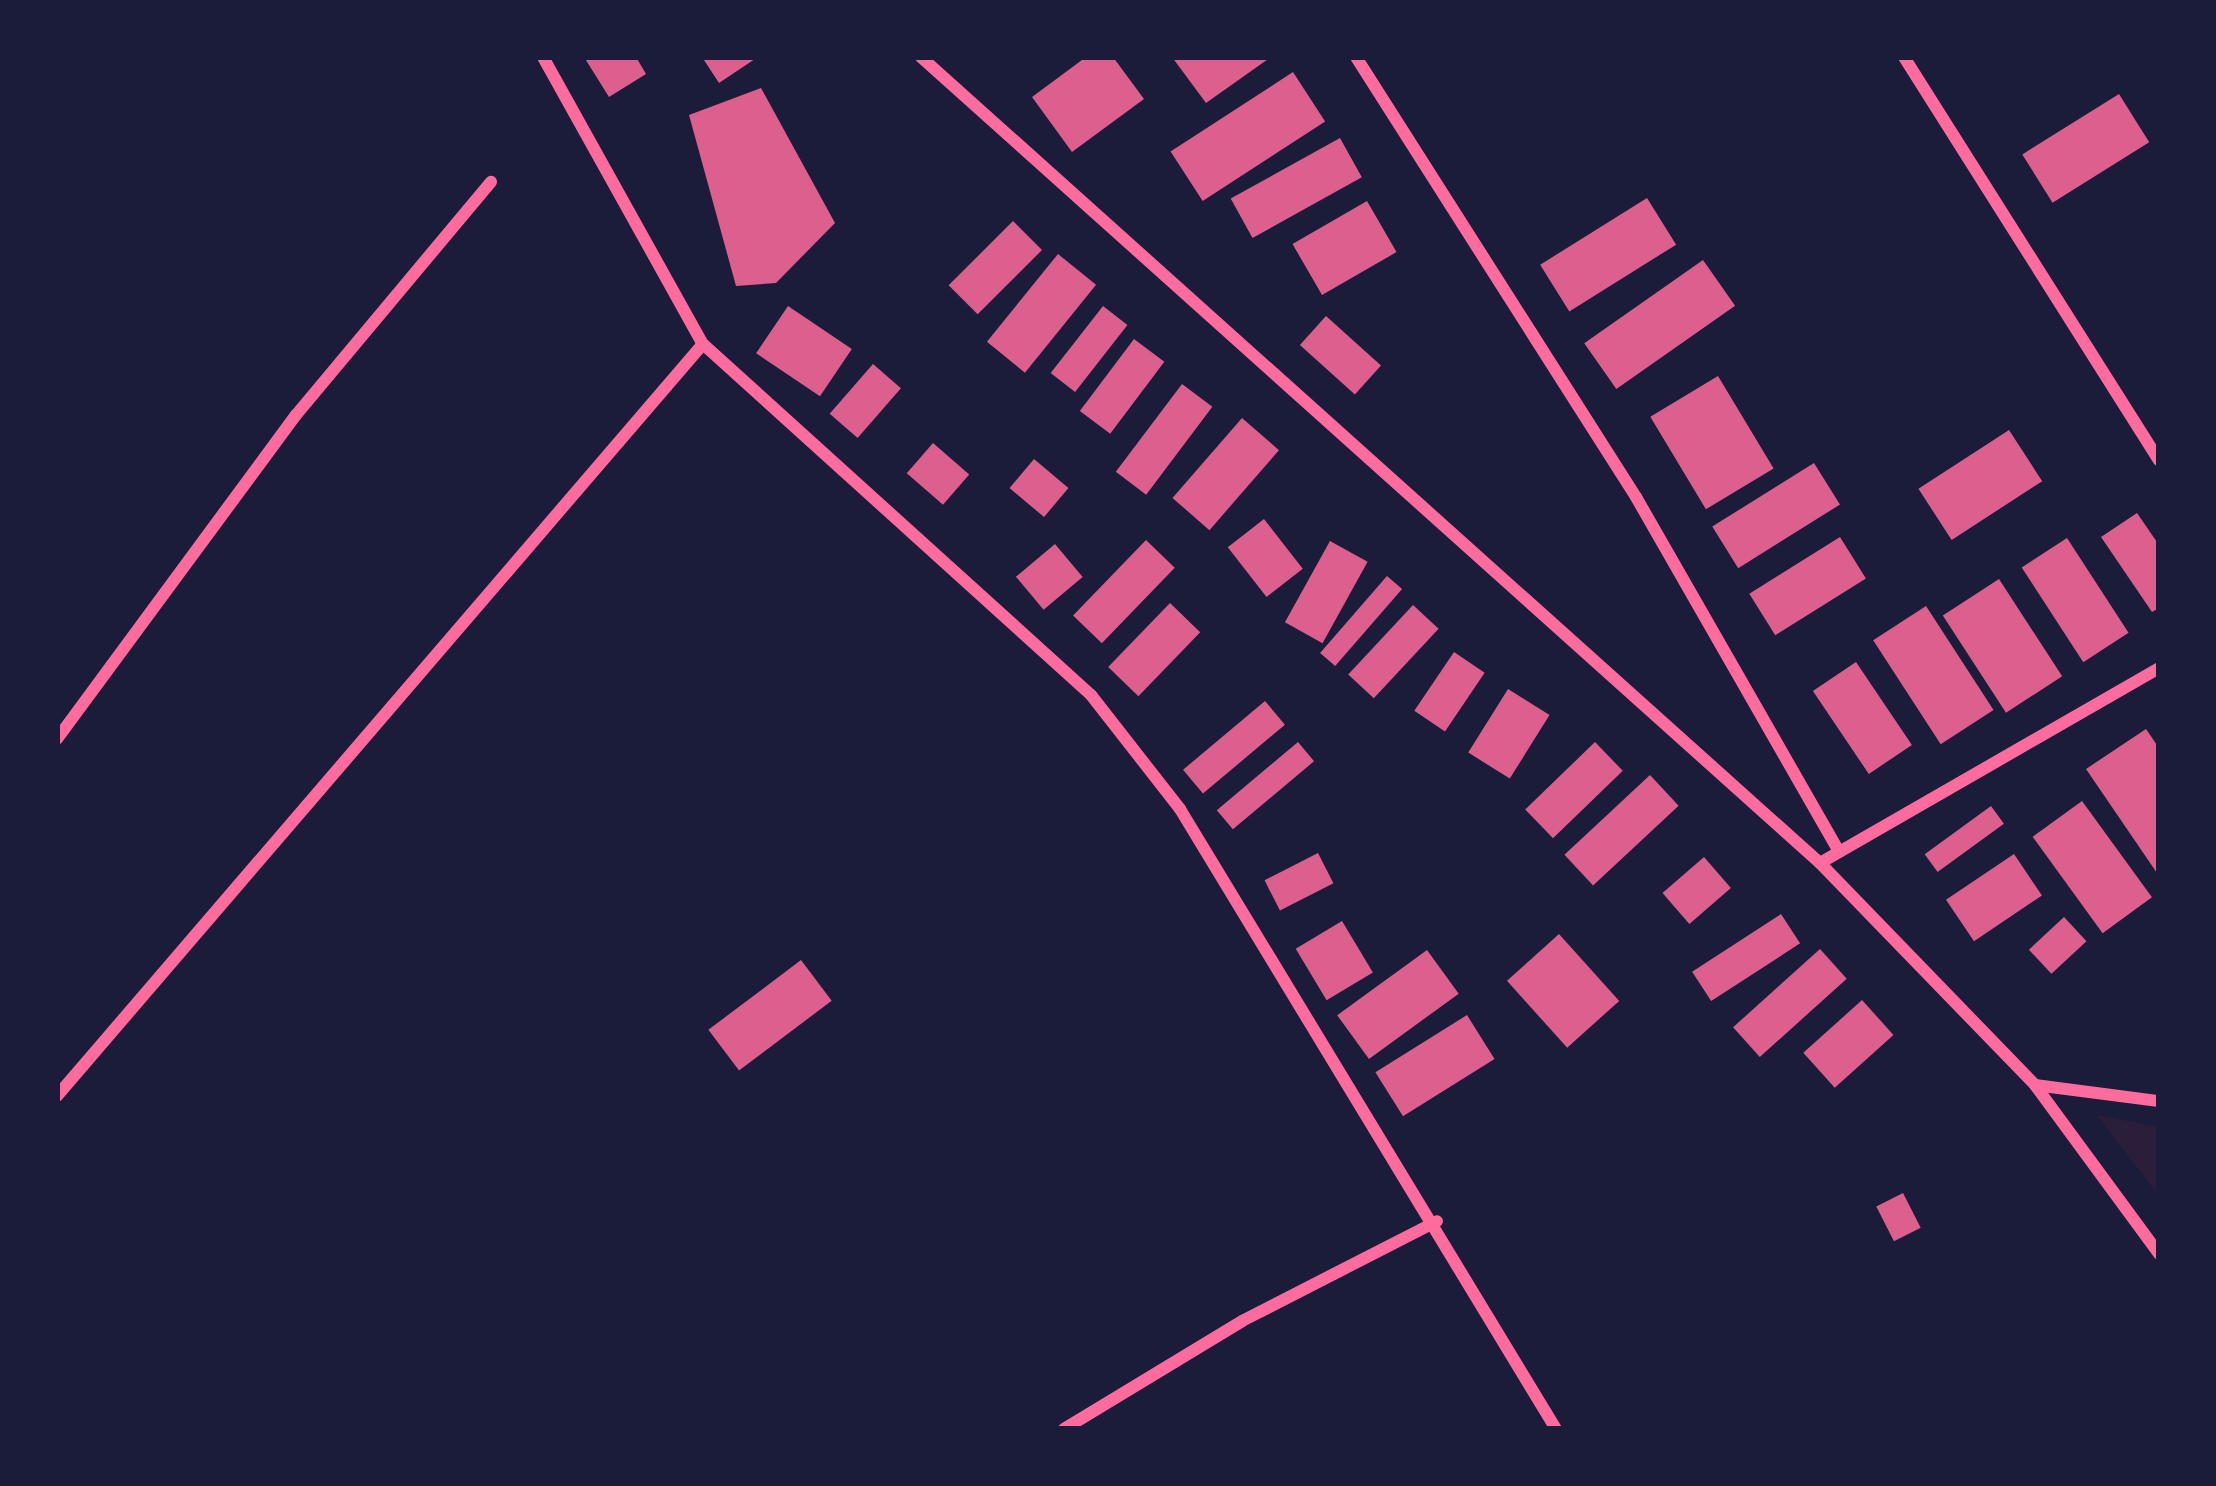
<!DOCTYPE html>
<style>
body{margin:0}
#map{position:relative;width:2216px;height:1486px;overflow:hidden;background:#1b1b3a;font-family:"Varela Round",sans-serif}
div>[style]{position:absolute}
.green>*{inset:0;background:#2a1e3b}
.building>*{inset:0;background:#dd5f8e;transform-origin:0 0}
.minor>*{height:12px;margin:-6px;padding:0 6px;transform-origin:6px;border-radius:6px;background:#ff6b9d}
span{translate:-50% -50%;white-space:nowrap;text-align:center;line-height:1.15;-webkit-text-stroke:9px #1b1b3a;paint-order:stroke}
.frame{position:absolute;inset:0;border:60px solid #1b1b3a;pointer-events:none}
</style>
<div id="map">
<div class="green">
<div style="clip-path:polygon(2097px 1115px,2159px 1127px,2159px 1196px)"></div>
</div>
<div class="building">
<div style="clip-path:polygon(584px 57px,636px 57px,646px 74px,609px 97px)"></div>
<div style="clip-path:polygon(702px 57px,758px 57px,719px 83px)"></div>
<div style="clip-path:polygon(1086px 57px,1113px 57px,1144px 99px,1072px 152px,1032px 97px)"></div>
<div style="clip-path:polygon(1172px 57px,1271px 57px,1206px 103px)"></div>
<div style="left:1293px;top:72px;width:59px;height:146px;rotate:57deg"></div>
<div style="clip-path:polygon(761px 88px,835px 223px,776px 283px,736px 286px,689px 115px)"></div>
<div style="left:2119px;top:94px;width:57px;height:114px;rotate:58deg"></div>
<div style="left:1340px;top:138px;width:45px;height:125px;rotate:61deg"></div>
<div style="left:1647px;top:198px;width:55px;height:126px;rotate:58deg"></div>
<div style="left:1367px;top:201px;width:59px;height:86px;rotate:60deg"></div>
<div style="left:1013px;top:221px;width:41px;height:91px;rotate:45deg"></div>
<div style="left:1058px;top:254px;width:49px;height:113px;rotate:39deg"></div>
<div style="left:1703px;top:260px;width:56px;height:145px;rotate:55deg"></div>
<div style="left:788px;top:306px;width:77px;height:57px;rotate:34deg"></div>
<div style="left:1103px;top:306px;width:31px;height:85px;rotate:38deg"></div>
<div style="left:1326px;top:316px;width:74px;height:39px;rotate:42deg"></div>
<div style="left:1134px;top:339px;width:38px;height:90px;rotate:37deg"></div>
<div style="left:873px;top:364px;width:37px;height:66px;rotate:41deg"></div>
<div style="left:1718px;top:376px;width:108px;height:79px;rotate:59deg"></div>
<div style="left:1182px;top:384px;width:38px;height:110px;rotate:37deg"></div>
<div style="left:1242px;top:418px;width:49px;height:106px;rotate:41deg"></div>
<div style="left:2009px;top:430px;width:61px;height:108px;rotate:57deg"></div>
<div style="left:933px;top:443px;width:48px;height:40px;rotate:41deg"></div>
<div style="left:1034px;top:459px;width:45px;height:38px;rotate:40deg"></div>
<div style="left:1814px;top:463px;width:49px;height:120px;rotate:58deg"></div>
<div style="clip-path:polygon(2137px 513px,2159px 545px,2159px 608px,2152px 612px,2101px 537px)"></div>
<div style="left:1264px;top:519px;width:63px;height:46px;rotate:52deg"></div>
<div style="left:1840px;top:537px;width:49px;height:107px;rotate:58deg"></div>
<div style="left:2067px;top:538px;width:113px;height:54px;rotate:57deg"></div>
<div style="left:1146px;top:540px;width:40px;height:105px;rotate:44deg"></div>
<div style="left:1330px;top:541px;width:43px;height:93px;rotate:29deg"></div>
<div style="left:1055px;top:544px;width:43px;height:51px;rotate:50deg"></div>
<div style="left:1387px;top:576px;width:20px;height:102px;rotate:41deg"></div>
<div style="left:1999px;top:579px;width:116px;height:67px;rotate:57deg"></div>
<div style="left:1170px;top:603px;width:42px;height:89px;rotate:44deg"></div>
<div style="left:1413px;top:605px;width:35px;height:95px;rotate:43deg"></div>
<div style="left:1926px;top:606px;width:124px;height:63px;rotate:57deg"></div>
<div style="left:1454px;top:652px;width:37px;height:71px;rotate:34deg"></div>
<div style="left:1856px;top:662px;width:100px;height:52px;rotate:56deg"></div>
<div style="left:1508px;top:689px;width:49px;height:75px;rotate:32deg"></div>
<div style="left:1265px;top:701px;width:31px;height:107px;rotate:50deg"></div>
<div style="clip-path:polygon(2146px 729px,2159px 748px,2159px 876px,2086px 769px)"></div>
<div style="left:1298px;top:742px;width:25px;height:106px;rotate:50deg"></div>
<div style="left:1595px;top:742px;width:40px;height:97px;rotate:46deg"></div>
<div style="left:1650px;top:775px;width:42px;height:117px;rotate:47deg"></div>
<div style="left:2082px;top:801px;width:119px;height:61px;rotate:54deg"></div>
<div style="left:1991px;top:806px;width:22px;height:82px;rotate:54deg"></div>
<div style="left:1318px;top:853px;width:34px;height:60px;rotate:63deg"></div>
<div style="left:2014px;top:854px;width:50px;height:82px;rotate:56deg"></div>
<div style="left:1704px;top:857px;width:41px;height:55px;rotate:49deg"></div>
<div style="left:1781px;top:914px;width:35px;height:106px;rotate:57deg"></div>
<div style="left:2064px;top:917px;width:33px;height:48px;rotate:47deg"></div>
<div style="left:1342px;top:921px;width:60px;height:54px;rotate:59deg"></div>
<div style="left:1559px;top:934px;width:90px;height:70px;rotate:48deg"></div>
<div style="left:1820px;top:949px;width:40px;height:117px;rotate:48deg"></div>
<div style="left:1427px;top:950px;width:54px;height:111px;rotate:54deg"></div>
<div style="left:801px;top:960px;width:51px;height:116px;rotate:53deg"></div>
<div style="left:1862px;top:1000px;width:47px;height:79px;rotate:48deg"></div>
<div style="left:1467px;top:1015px;width:52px;height:108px;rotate:58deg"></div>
<div style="left:1903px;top:1193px;width:39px;height:30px;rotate:63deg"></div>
</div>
<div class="minor">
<div style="left:543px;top:57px;width:329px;rotate:60.9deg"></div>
<div style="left:703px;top:344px;width:523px;rotate:42.13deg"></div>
<div style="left:1091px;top:695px;width:145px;rotate:52deg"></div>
<div style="left:1180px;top:809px;width:725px;rotate:58.77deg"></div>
<div style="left:921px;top:57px;width:1207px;rotate:41.88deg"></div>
<div style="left:1820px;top:863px;width:309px;rotate:45.9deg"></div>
<div style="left:2035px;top:1085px;width:210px;rotate:53.7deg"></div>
<div style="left:1356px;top:57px;width:522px;rotate:57.53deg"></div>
<div style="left:1636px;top:497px;width:409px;rotate:60.2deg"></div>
<div style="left:1904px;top:57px;width:477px;rotate:57.7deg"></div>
<div style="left:57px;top:739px;width:403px;rotate:-53.6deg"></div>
<div style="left:296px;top:415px;width:304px;rotate:-50.1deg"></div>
<div style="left:1820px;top:863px;width:391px;rotate:-29.9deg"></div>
<div style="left:2035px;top:1085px;width:125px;rotate:7.4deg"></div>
<div style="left:57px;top:1096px;width:991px;rotate:-49.34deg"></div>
<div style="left:1064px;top:1429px;width:208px;rotate:-31.2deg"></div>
<div style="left:1242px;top:1321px;width:219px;rotate:-27.1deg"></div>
</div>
<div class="frame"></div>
</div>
